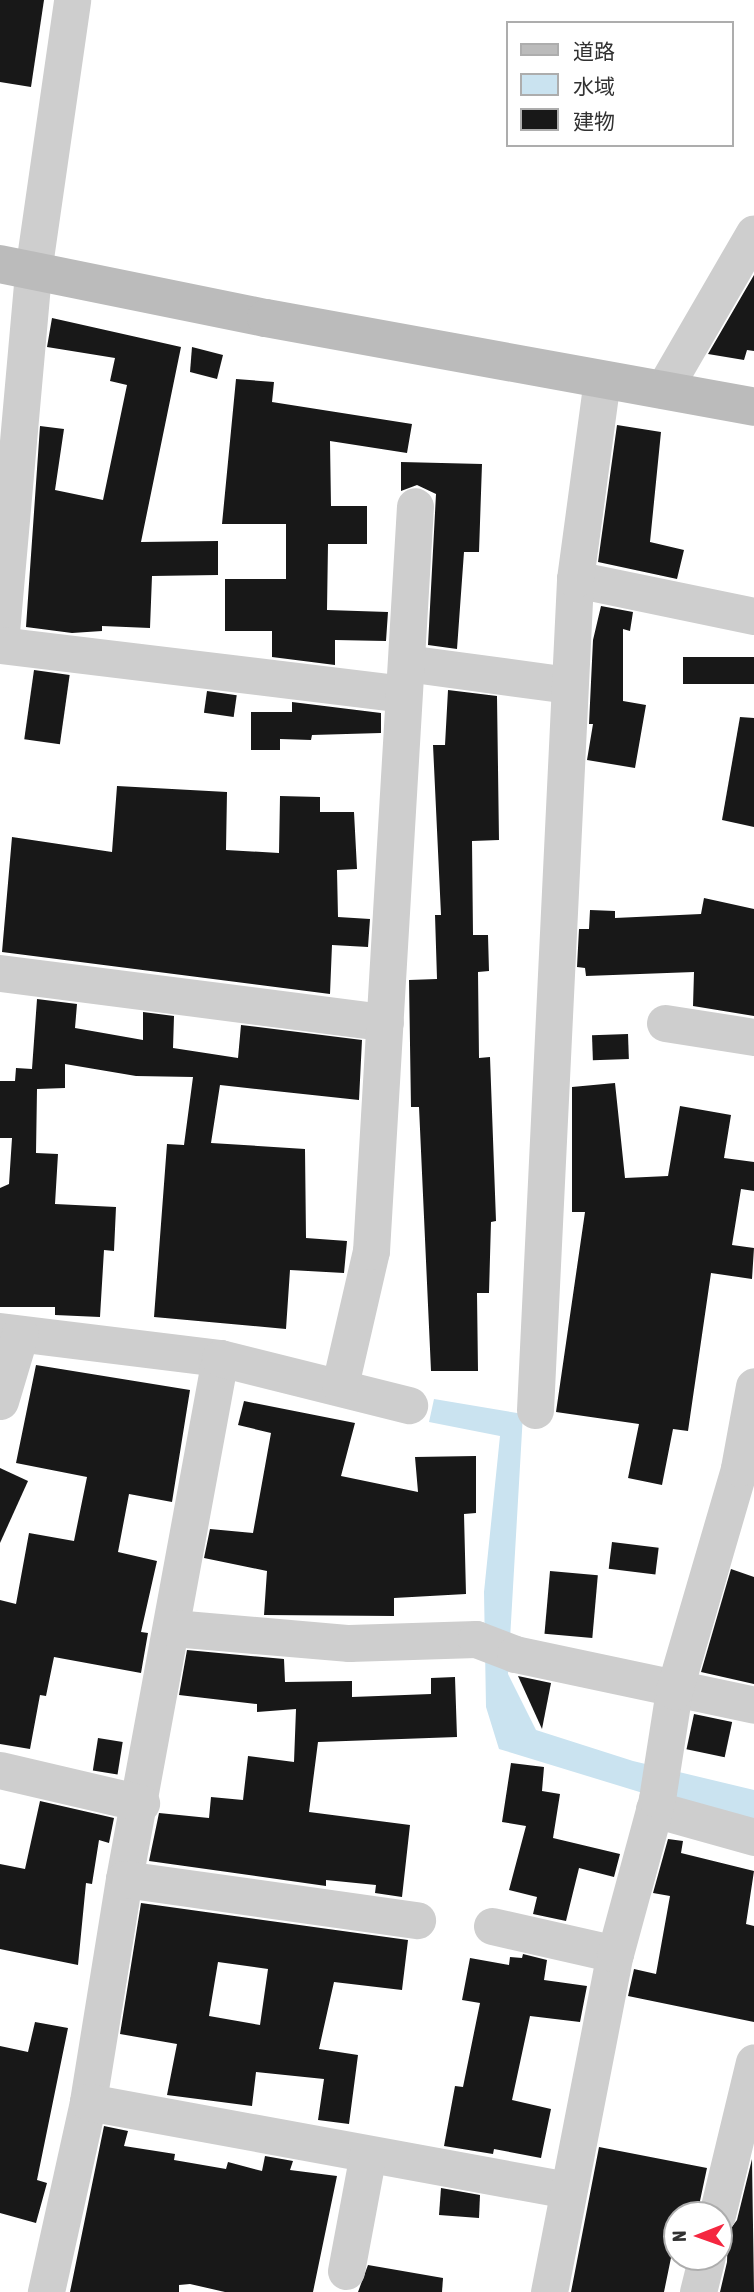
<!DOCTYPE html>
<meta charset="utf-8">
<style>
body{margin:0}
#map{position:relative;width:754px;height:2292px;overflow:hidden;background:#fff;font-family:"Asap Condensed","Noto Sans JP",sans-serif}
div>[style]{position:absolute}
.water>*{inset:0;background:#cae3f0}
.building>*{inset:0;background:#181818;transform-origin:0 0}
.street>*{height:37px;margin:-18.5px;padding:0 18.5px;transform-origin:18.5px;border-radius:18.5px;background:#cecece}
.secondary>*{height:38px;margin:-19px;padding:0 19px;transform-origin:19px;border-radius:19px;background:#bbb}
span{translate:-50% -50%;white-space:nowrap;text-align:center;line-height:1.15;-webkit-text-stroke:7px #fff;paint-order:stroke}
.legend{position:absolute;left:506px;top:21px;width:228px;height:126px;box-sizing:border-box;background:#fff;border:2px solid #adadad;margin:0;padding:9px 12px;list-style:none;font-size:21px;color:#313131}
.legend li{display:flex;align-items:center;gap:14px;height:35px}
.legend b{width:35px;border:2px solid #adadad}
.north{position:absolute;left:663px;top:2201px;width:70px;height:70px;box-sizing:border-box;background:#fff;border:2px solid #adadad;border-radius:50%;rotate:269deg;font-size:19px;font-weight:700;line-height:28px;text-align:center;color:#313131}
.north::after{content:'';display:block;margin:auto;width:24px;height:32px;background:#f52740;clip-path:polygon(50% 0,100% 100%,50% 72%,0 100%)}
</style>
<div id="map">
<div class="water">
<div style="clip-path:polygon(434px 1399px,523px 1414px,508px 1674px,536px 1730px,633px 1761px,754px 1790px,754px 1827px,499px 1749px,486px 1707px,484px 1592px,500px 1436px,429px 1422px)"></div>
</div>
<div class="building">
<div style="clip-path:polygon(0 0,44px 0,31px 87px,0 82px)"></div>
<div style="clip-path:polygon(754px 275px,754px 351px,747px 350px,744px 360px,708px 354px)"></div>
<div style="clip-path:polygon(52px 318px,181px 347px,141px 542px,218px 541px,218px 575px,152px 576px,150px 628px,102px 626px,102px 631px,72px 633px,26px 627px,40px 426px,64px 429px,55px 490px,103px 500px,127px 385px,110px 381px,115px 358px,47px 347px)"></div>
<div style="clip-path:polygon(192px 347px,223px 355px,217px 379px,190px 372px)"></div>
<div style="clip-path:polygon(236px 379px,274px 382px,272px 402px,412px 424px,407px 453px,330px 441px,331px 506px,367px 506px,367px 544px,328px 544px,327px 610px,388px 612px,386px 641px,335px 640px,335px 665px,272px 657px,272px 631px,225px 631px,225px 579px,286px 579px,286px 524px,222px 524px)"></div>
<div style="clip-path:polygon(617px 425px,661px 432px,650px 542px,684px 550px,677px 579px,598px 562px)"></div>
<div style="clip-path:polygon(401px 462px,482px 464px,479px 552px,464px 552px,457px 649px,428px 645px,436px 494px,417px 485px,401px 491px)"></div>
<div style="clip-path:polygon(601px 606px,633px 612px,630px 631px,623px 629px,623px 701px,646px 705px,635px 768px,587px 760px,593px 724px,589px 724px,593px 640px)"></div>
<div style="left:754px;top:657px;width:27px;height:71px;rotate:90deg"></div>
<div style="left:34px;top:670px;width:36px;height:70px;rotate:8deg"></div>
<div style="clip-path:polygon(448px 690px,497px 696px,499px 840px,472px 841px,473px 935px,488px 935px,489px 971px,478px 972px,479px 1058px,490px 1057px,496px 1221px,491px 1222px,489px 1293px,477px 1293px,478px 1371px,431px 1371px,419px 1107px,411px 1107px,409px 980px,437px 979px,435px 915px,441px 915px,433px 745px,445px 745px)"></div>
<div style="left:207px;top:691px;width:30px;height:22px;rotate:8deg"></div>
<div style="clip-path:polygon(292px 702px,381px 713px,381px 733px,312px 735px,311px 740px,280px 739px,280px 750px,251px 750px,251px 712px,292px 712px)"></div>
<div style="clip-path:polygon(740px 717px,754px 718px,754px 827px,722px 820px)"></div>
<div style="clip-path:polygon(117px 786px,227px 792px,226px 850px,279px 853px,280px 796px,320px 797px,320px 812px,354px 812px,357px 869px,337px 870px,338px 917px,370px 919px,368px 947px,332px 945px,330px 994px,2px 952px,12px 837px,112px 852px)"></div>
<div style="clip-path:polygon(704px 898px,754px 909px,754px 1016px,693px 1006px,694px 972px,586px 976px,585px 968px,577px 967px,579px 929px,589px 929px,590px 910px,615px 911px,615px 918px,701px 914px)"></div>
<div style="clip-path:polygon(37px 999px,77px 1004px,75px 1028px,143px 1040px,143px 1012px,174px 1016px,173px 1048px,238px 1058px,241px 1025px,362px 1040px,359px 1100px,220px 1085px,211px 1143px,305px 1149px,306px 1238px,347px 1241px,344px 1273px,290px 1270px,286px 1329px,154px 1317px,167px 1144px,184px 1145px,193px 1077px,136px 1076px,65px 1064px,65px 1088px,37px 1089px,36px 1153px,58px 1154px,55px 1204px,116px 1207px,114px 1251px,104px 1250px,100px 1317px,55px 1315px,55px 1307px,0 1307px,0 1188px,9px 1184px,12px 1138px,0 1138px,0 1081px,15px 1081px,16px 1068px,32px 1069px)"></div>
<div style="left:628px;top:1034px;width:25px;height:36px;rotate:88deg"></div>
<div style="clip-path:polygon(615px 1083px,625px 1178px,668px 1176px,680px 1106px,731px 1115px,724px 1158px,754px 1162px,754px 1191px,741px 1189px,732px 1245px,754px 1248px,752px 1279px,711px 1273px,688px 1431px,673px 1429px,662px 1485px,628px 1478px,639px 1424px,556px 1412px,585px 1212px,572px 1212px,572px 1087px)"></div>
<div style="clip-path:polygon(36px 1365px,190px 1390px,172px 1502px,129px 1494px,118px 1552px,157px 1561px,141px 1632px,148px 1633px,141px 1673px,54px 1657px,46px 1696px,40px 1695px,30px 1749px,0 1744px,0 1600px,16px 1604px,29px 1533px,74px 1541px,87px 1477px,16px 1463px)"></div>
<div style="clip-path:polygon(244px 1401px,355px 1423px,341px 1476px,418px 1492px,415px 1457px,476px 1456px,476px 1513px,464px 1514px,466px 1594px,394px 1598px,394px 1616px,264px 1615px,267px 1571px,204px 1558px,210px 1529px,253px 1533px,271px 1433px,238px 1425px)"></div>
<div style="clip-path:polygon(0 1468px,28px 1481px,0 1543px)"></div>
<div style="left:612px;top:1542px;width:47px;height:27px;rotate:7deg"></div>
<div style="clip-path:polygon(731px 1569px,754px 1577px,754px 1684px,701px 1672px)"></div>
<div style="left:550px;top:1571px;width:48px;height:63px;rotate:5deg"></div>
<div style="clip-path:polygon(187px 1650px,284px 1659px,285px 1682px,352px 1681px,352px 1697px,431px 1694px,431px 1678px,455px 1677px,457px 1737px,318px 1742px,309px 1812px,410px 1825px,402px 1897px,375px 1893px,376px 1885px,326px 1880px,326px 1886px,149px 1861px,159px 1813px,209px 1818px,211px 1797px,243px 1800px,248px 1756px,294px 1762px,296px 1709px,257px 1712px,257px 1704px,179px 1695px)"></div>
<div style="clip-path:polygon(518px 1676px,551px 1683px,542px 1729px)"></div>
<div style="left:694px;top:1714px;width:39px;height:36px;rotate:12deg"></div>
<div style="left:98px;top:1738px;width:25px;height:33px;rotate:9deg"></div>
<div style="clip-path:polygon(511px 1763px,544px 1767px,542px 1791px,560px 1794px,553px 1838px,620px 1854px,614px 1877px,579px 1868px,566px 1921px,533px 1914px,537px 1897px,509px 1890px,526px 1826px,502px 1822px)"></div>
<div style="clip-path:polygon(40px 1801px,114px 1818px,109px 1843px,99px 1840px,92px 1884px,86px 1883px,78px 1965px,0 1949px,0 1864px,25px 1869px)"></div>
<div style="clip-path:polygon(668px 1839px,683px 1841px,681px 1853px,754px 1871px,746px 1924px,754px 1926px,754px 2022px,628px 1996px,634px 1969px,656px 1974px,670px 1896px,653px 1893px)"></div>
<div style="clip-path:polygon(evenodd,141px 1903px,408px 1940px,402px 1990px,334px 1982px,319px 2049px,358px 2055px,349px 2124px,318px 2120px,324px 2079px,256px 2072px,252px 2106px,167px 2095px,177px 2044px,120px 2034px,141px 1903px,218px 1962px,268px 1969px,260px 2025px,209px 2016px,218px 1962px)"></div>
<div style="clip-path:polygon(523px 1954px,547px 1960px,544px 1980px,587px 1986px,580px 2022px,530px 2016px,512px 2100px,551px 2109px,541px 2158px,494px 2149px,493px 2154px,444px 2146px,455px 2086px,463px 2087px,480px 2003px,462px 2000px,470px 1958px,509px 1965px,510px 1957px,522px 1958px)"></div>
<div style="clip-path:polygon(35px 2022px,68px 2028px,37px 2180px,47px 2183px,36px 2223px,0 2213px,0 2046px,28px 2052px)"></div>
<div style="clip-path:polygon(104px 2126px,128px 2131px,124px 2146px,175px 2154px,174px 2160px,226px 2169px,228px 2162px,262px 2171px,265px 2156px,293px 2161px,290px 2170px,337px 2176px,313px 2292px,225px 2292px,190px 2284px,179px 2285px,179px 2292px,70px 2292px)"></div>
<div style="clip-path:polygon(599px 2147px,707px 2168px,697px 2215px,677px 2215px,677px 2254px,672px 2253px,664px 2292px,571px 2292px)"></div>
<div style="clip-path:polygon(752px 2159px,754px 2292px,720px 2292px,727px 2262px,728px 2232px,737px 2220px)"></div>
<div style="clip-path:polygon(441px 2188px,480px 2195px,479px 2218px,439px 2215px)"></div>
<div style="clip-path:polygon(368px 2265px,443px 2278px,442px 2292px,358px 2292px)"></div>
</div>
<div class="street">
<div style="left:663px;top:390px;width:181px;rotate:-59.9deg"></div>
<div style="left:575px;top:579px;width:183px;rotate:11.7deg"></div>
<div style="left:0;top:643px;width:372px;rotate:-84.9deg"></div>
<div style="left:33px;top:272px;width:275px;rotate:-81.8deg"></div>
<div style="left:0;top:645px;width:406px;rotate:6.9deg"></div>
<div style="left:406px;top:663px;width:164px;rotate:7.7deg"></div>
<div style="left:0;top:973px;width:388px;rotate:7.3deg"></div>
<div style="left:665px;top:1023px;width:90px;rotate:8.9deg"></div>
<div style="left:0;top:1331px;width:222px;rotate:7deg"></div>
<div style="left:220px;top:1358px;width:530px;rotate:100.44deg"></div>
<div style="left:124px;top:1879px;width:226px;rotate:99.2deg"></div>
<div style="left:88px;top:2102px;width:195px;rotate:102.5deg"></div>
<div style="left:220px;top:1358px;width:195px;rotate:14deg"></div>
<div style="left:340px;top:1385px;width:138px;rotate:-77deg"></div>
<div style="left:371px;top:1251px;width:746px;rotate:-86.62deg"></div>
<div style="left:0;top:1401px;width:70px;rotate:-73.4deg"></div>
<div style="left:535px;top:1410px;width:832px;rotate:-87.24deg"></div>
<div style="left:575px;top:579px;width:202px;rotate:-82.3deg"></div>
<div style="left:173px;top:1628px;width:177px;rotate:4.9deg"></div>
<div style="left:349px;top:1643px;width:127px;rotate:-1.8deg"></div>
<div style="left:476px;top:1639px;width:42px;rotate:21deg"></div>
<div style="left:515px;top:1654px;width:244px;rotate:12deg"></div>
<div style="left:0;top:1770px;width:145px;rotate:13.2deg"></div>
<div style="left:654px;top:1809px;width:104px;rotate:15.6deg"></div>
<div style="left:124px;top:1879px;width:296px;rotate:8deg"></div>
<div style="left:492px;top:1926px;width:126px;rotate:12.8deg"></div>
<div style="left:88px;top:2102px;width:487px;rotate:10.4deg"></div>
<div style="left:717px;top:2215px;width:157px;rotate:-76.4deg"></div>
<div style="left:346px;top:2271px;width:119px;rotate:-79.4deg"></div>
<div style="left:549px;top:2292px;width:344px;rotate:-79deg"></div>
<div style="left:615px;top:1954px;width:161px;rotate:-74.8deg"></div>
<div style="left:657px;top:1799px;width:109px;rotate:-81.1deg"></div>
<div style="left:674px;top:1691px;width:232px;rotate:-73.7deg"></div>
<div style="left:739px;top:1468px;width:83px;rotate:-79.6deg"></div>
<div style="left:698px;top:2292px;width:36px;rotate:-76deg"></div>
</div>
<div class="secondary">
<div style="left:0;top:264px;width:271px;rotate:11.5deg"></div>
<div style="left:266px;top:318px;width:496px;rotate:10.3deg"></div>
</div>
<ul class="legend">
<li><b style="height:9px;background:#bbb"></b>道路</li>
<li><b style="height:19px;background:#cae3f0"></b>水域</li>
<li><b style="height:19px;background:#181818"></b>建物</li>
</ul>
<div class="north">N</div>
</div>
